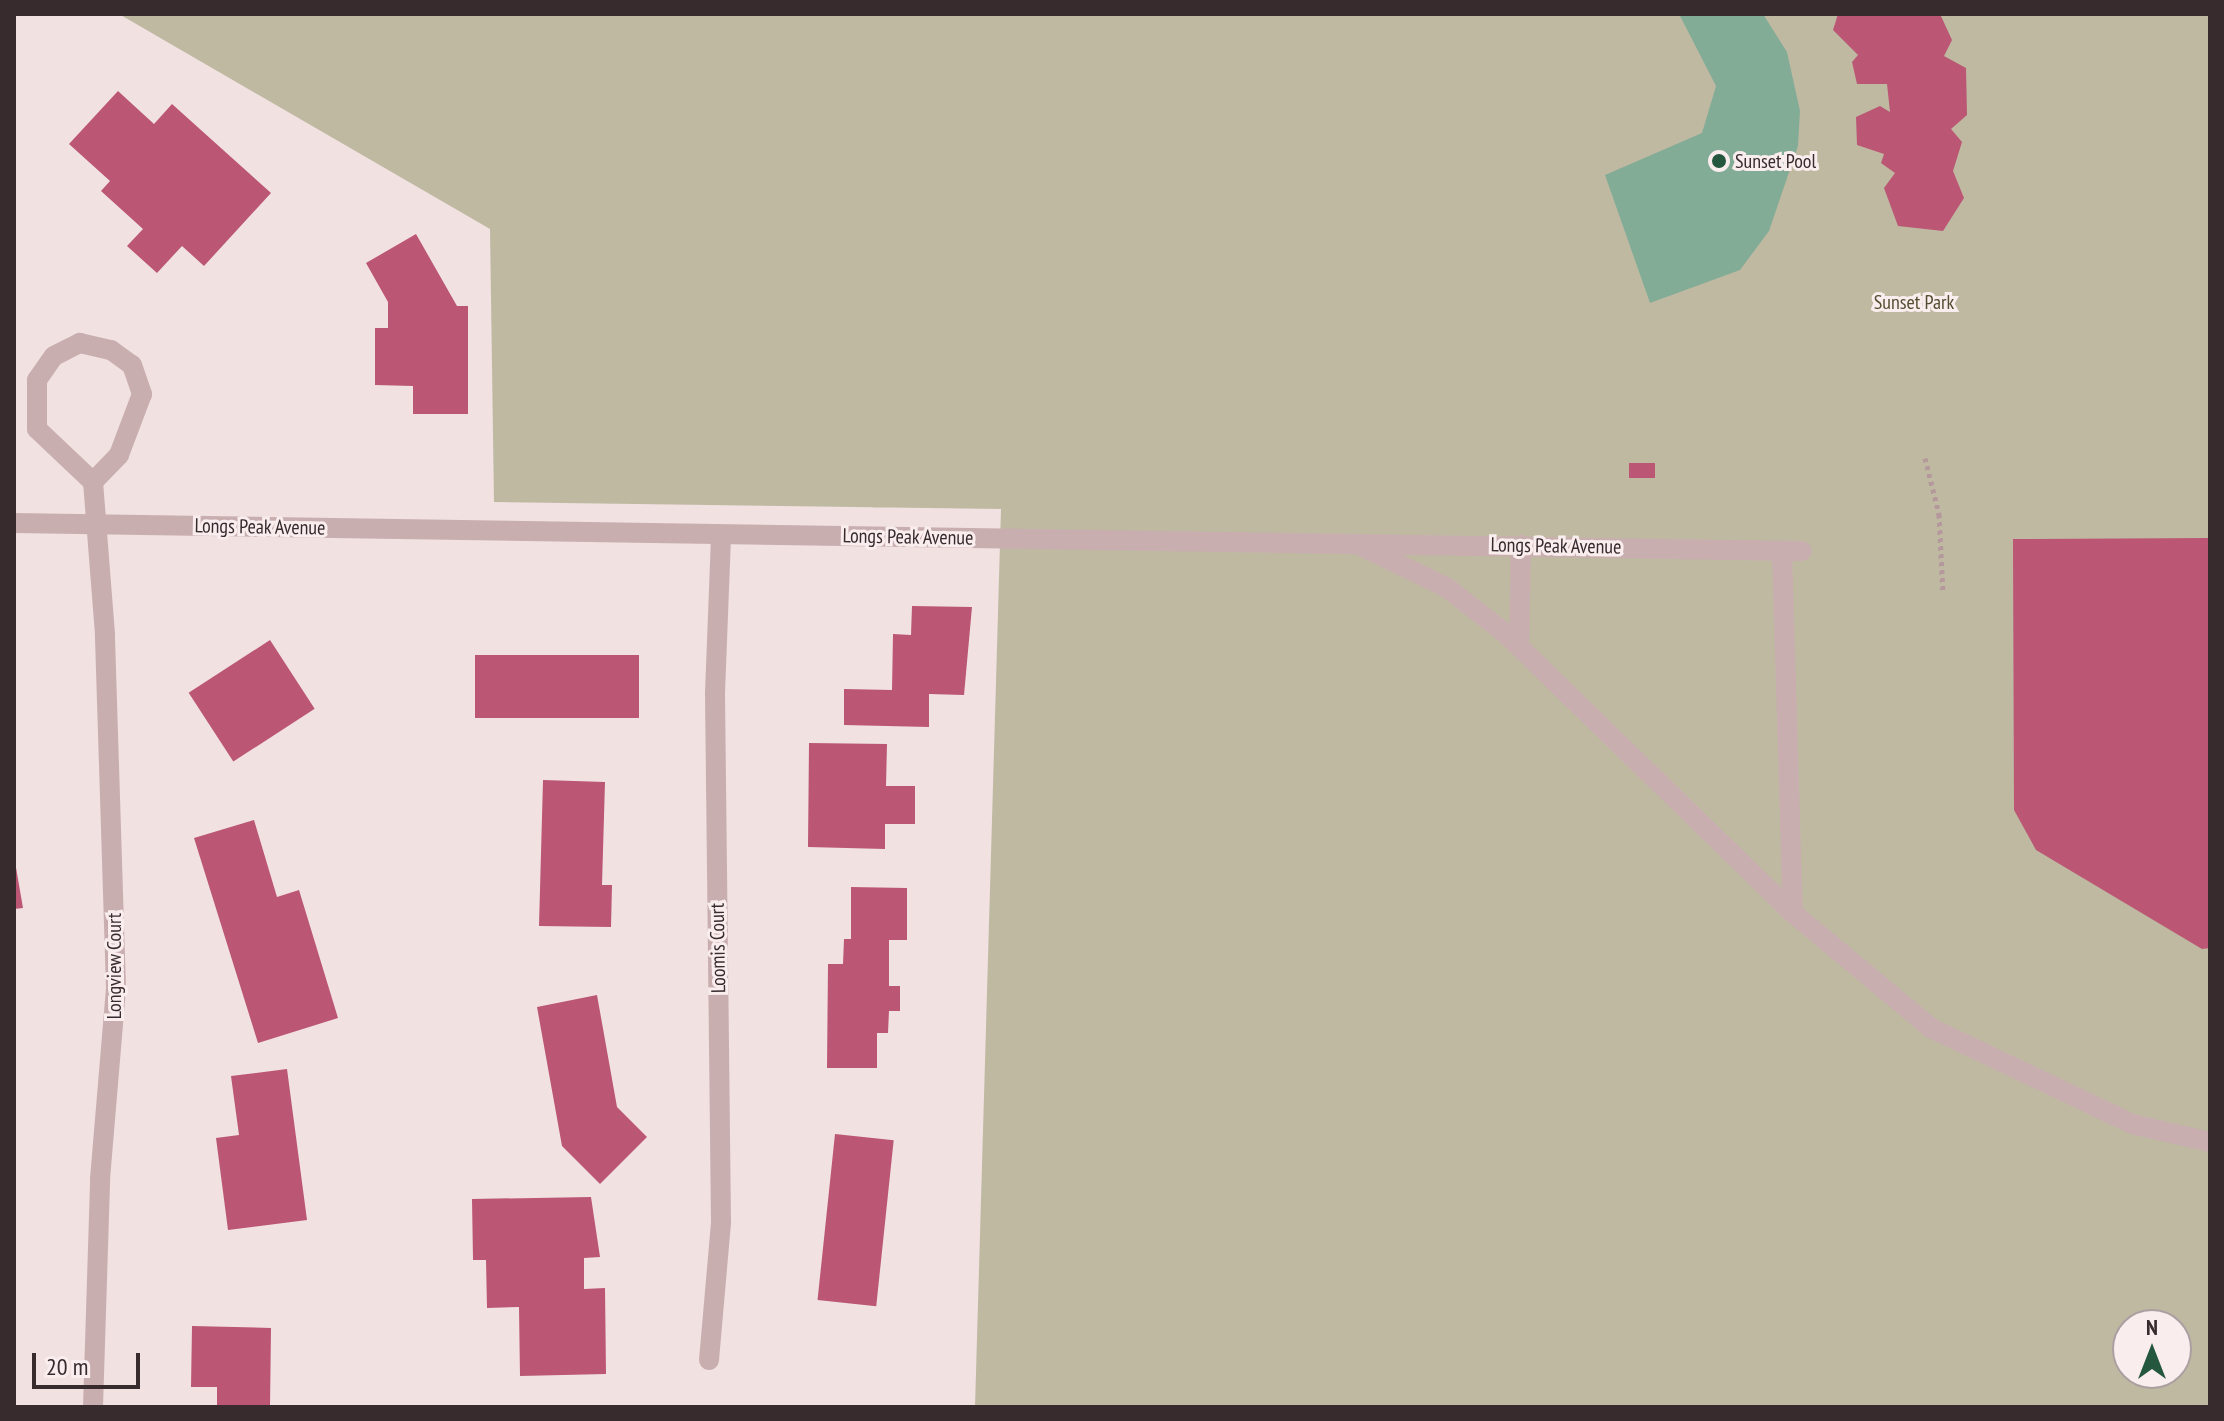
<!DOCTYPE html>
<style>
body{margin:0}
#map{position:relative;width:2224px;height:1421px;overflow:hidden;background:#f1e1e1;font-family:"PT Sans Narrow",sans-serif}
div>[style]{position:absolute}
.green>*{inset:0;background:#bfb9a2}
.water>*{inset:0;background:#83ac97}
.building>*{inset:0;background:#bb5674;transform-origin:0 0}
.path>*{height:5px;margin-top:-2.5px;transform-origin:0;background:repeating-linear-gradient(90deg,#b4989b 0 4px,transparent 0 8px)}
.minor>*{height:20px;margin:-10px;padding:0 10px;transform-origin:10px;border-radius:10px;background:#c9aeb0}
.dots>*{width:22px;height:22px;translate:-50% -50%;box-sizing:border-box;border:4px solid #f9eded;border-radius:50%}
span{translate:-50% -50%;white-space:nowrap;text-align:center;line-height:1.15;-webkit-text-stroke:6px #f9eded;paint-order:stroke}
.poi-label{font-size:20px;color:#382b2e}
.left{translate:0 -50%;text-align:left}
.park-label{font-size:20px;color:#544e31}
.street-label{font-size:20px;color:#382b2e}
.frame{position:absolute;inset:0;border:16px solid #382b2e;pointer-events:none}
.north{position:absolute;left:2112px;top:1309px;width:80px;height:80px;box-sizing:border-box;background:#f9eded;border:2px solid #ac9fa1;border-radius:50%;rotate:0deg;font-size:22px;font-weight:700;line-height:32px;text-align:center;color:#382b2e}
.north::after{content:'';display:block;margin:auto;width:28px;height:36px;background:#25563e;clip-path:polygon(50% 0,100% 100%,50% 72%,0 100%)}
.scale{position:absolute;left:32px;top:1353px;width:108px;height:36px;box-sizing:border-box;border:4px solid #382b2e;border-top:0;padding-left:10px;font-size:24px;line-height:28px;white-space:nowrap;color:#382b2e;-webkit-text-stroke:6px #f9eded;paint-order:stroke}
</style>
<div id="map">
<div class="green">
<div style="clip-path:polygon(evenodd,119px 14px,2210px 14px,2210px 1407px,975px 1407px,1001px 509px,494px 502px,490px 229px,119px 14px,2128px 1325px,2176px 1325px,2176px 1373px,2128px 1373px,2128px 1325px)"></div>
</div>
<div class="water">
<div style="clip-path:polygon(1679px 14px,1763px 14px,1787px 52px,1800px 111px,1798px 146px,1769px 231px,1740px 270px,1650px 303px,1605px 175px,1702px 133px,1716px 86px)"></div>
</div>
<div class="building">
<div style="clip-path:polygon(1838px 14px,1940px 14px,1952px 40px,1944px 56px,1966px 68px,1967px 115px,1951px 129px,1962px 142px,1953px 171px,1964px 198px,1943px 231px,1898px 226px,1884px 188px,1895px 173px,1881px 163px,1884px 154px,1857px 145px,1856px 117px,1880px 106px,1890px 112px,1887px 84px,1857px 84px,1852px 62px,1858px 55px,1833px 30px)"></div>
<div style="clip-path:polygon(118px 91px,154px 124px,172px 104px,271px 193px,204px 266px,182px 246px,157px 273px,127px 246px,143px 229px,101px 191px,110px 181px,69px 144px)"></div>
<div style="clip-path:polygon(416px 234px,457px 306px,468px 306px,468px 414px,413px 414px,413px 386px,375px 385px,375px 328px,388px 328px,388px 302px,366px 263px)"></div>
<div style="left:1629px;top:463px;width:26px;height:15px"></div>
<div style="clip-path:polygon(2210px 538px,2210px 948px,2202px 949px,2036px 850px,2014px 810px,2013px 539px)"></div>
<div style="clip-path:polygon(912px 606px,972px 607px,964px 695px,929px 694px,929px 727px,844px 725px,844px 689px,892px 690px,893px 634px,911px 635px)"></div>
<div style="left:270px;top:640px;width:82px;height:97px;rotate:57deg"></div>
<div style="left:475px;top:655px;width:164px;height:63px"></div>
<div style="clip-path:polygon(809px 743px,887px 744px,886px 786px,915px 786px,915px 824px,885px 824px,885px 849px,808px 847px)"></div>
<div style="clip-path:polygon(543px 780px,605px 782px,602px 885px,612px 885px,611px 927px,539px 926px)"></div>
<div style="clip-path:polygon(254px 820px,277px 897px,299px 890px,338px 1018px,258px 1043px,194px 838px)"></div>
<div style="clip-path:polygon(14px 856px,23px 908px,14px 909px)"></div>
<div style="clip-path:polygon(851px 887px,907px 888px,907px 940px,889px 940px,889px 986px,900px 986px,900px 1011px,889px 1011px,888px 1033px,877px 1033px,877px 1068px,827px 1068px,828px 964px,843px 964px,844px 939px,851px 939px)"></div>
<div style="clip-path:polygon(597px 995px,617px 1107px,647px 1137px,600px 1184px,562px 1146px,537px 1007px)"></div>
<div style="clip-path:polygon(287px 1069px,307px 1220px,228px 1230px,216px 1138px,239px 1135px,231px 1076px)"></div>
<div style="left:835px;top:1134px;width:59px;height:167px;rotate:6deg"></div>
<div style="clip-path:polygon(591px 1197px,600px 1257px,584px 1258px,584px 1289px,605px 1288px,606px 1374px,520px 1376px,519px 1307px,487px 1308px,486px 1260px,473px 1260px,472px 1199px)"></div>
<div style="clip-path:polygon(192px 1326px,271px 1328px,270px 1407px,217px 1407px,217px 1387px,191px 1387px)"></div>
</div>
<div class="path">
<div style="left:1925px;top:458px;width:58px;rotate:76deg"></div>
<div style="left:1939px;top:514px;width:79px;rotate:87.1deg"></div>
</div>
<div class="minor">
<div style="left:14px;top:523px;width:1788px;rotate:0.9deg"></div>
<div style="left:1363px;top:547px;width:92px;rotate:25.7deg"></div>
<div style="left:1446px;top:587px;width:75px;rotate:37.9deg"></div>
<div style="left:1505px;top:633px;width:402px;rotate:44.2deg"></div>
<div style="left:1793px;top:913px;width:180px;rotate:39.8deg"></div>
<div style="left:1931px;top:1028px;width:223px;rotate:25.5deg"></div>
<div style="left:2132px;top:1124px;width:80px;rotate:13deg"></div>
<div style="left:1782px;top:551px;width:362px;rotate:88.3deg"></div>
<div style="left:1519px;top:646px;width:101px;rotate:-88.9deg"></div>
<div style="left:709px;top:1360px;width:139px;rotate:-85deg"></div>
<div style="left:721px;top:1222px;width:529px;rotate:-90.65deg"></div>
<div style="left:715px;top:693px;width:158px;rotate:-87.8deg"></div>
<div style="left:93px;top:1407px;width:228px;rotate:-88.2deg"></div>
<div style="left:100px;top:1179px;width:192px;rotate:-85.2deg"></div>
<div style="left:116px;top:988px;width:354px;rotate:-91.8deg"></div>
<div style="left:105px;top:634px;width:152px;rotate:-94.5deg"></div>
<div style="left:93px;top:482px;width:77px;rotate:-136.6deg"></div>
<div style="left:37px;top:429px;width:49px;rotate:-90deg"></div>
<div style="left:37px;top:380px;width:29px;rotate:-55deg"></div>
<div style="left:54px;top:356px;width:29px;rotate:-27deg"></div>
<div style="left:80px;top:343px;width:32px;rotate:13deg"></div>
<div style="left:111px;top:350px;width:26px;rotate:36deg"></div>
<div style="left:132px;top:365px;width:31px;rotate:71deg"></div>
<div style="left:142px;top:394px;width:65px;rotate:110.7deg"></div>
<div style="left:119px;top:455px;width:37px;rotate:134deg"></div>
</div>
<div class="dots">
<div style="left:1719px;top:161px;background:#25563e"></div>
</div>
<div class="poi-label">
<span class="left" style="left:1735px;top:161px">Sunset Pool</span>
</div>
<div class="park-label">
<span style="left:1914px;top:302px">Sunset Park</span>
</div>
<div class="street-label">
<span style="left:260px;top:527px;rotate:1deg">Longs Peak Avenue</span>
<span style="left:908px;top:537px;rotate:1deg">Longs Peak Avenue</span>
<span style="left:1556px;top:546px;rotate:1deg">Longs Peak Avenue</span>
<span style="left:718px;top:948px;rotate:-91deg">Loomis Court</span>
<span style="left:114px;top:966px;rotate:-90deg">Longview Court</span>
</div>
<div class="frame"></div>
<div class="north">N</div>
<div class="scale">20 m</div>
</div>
